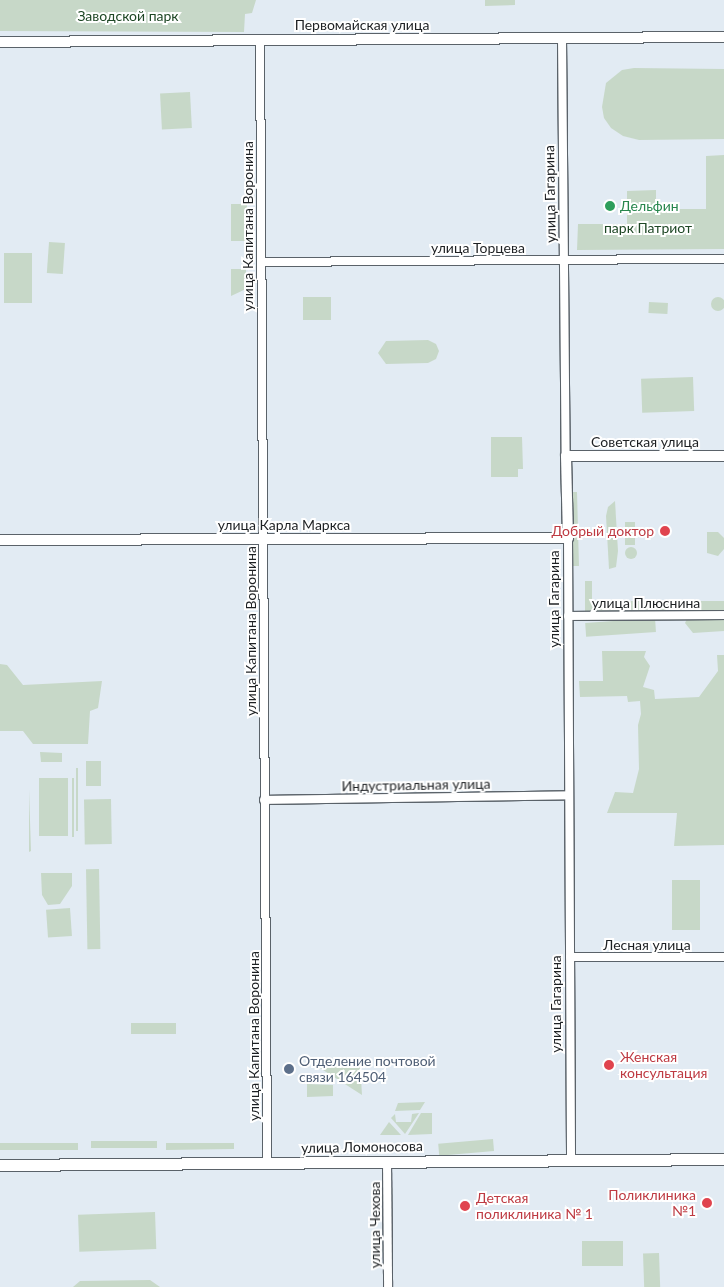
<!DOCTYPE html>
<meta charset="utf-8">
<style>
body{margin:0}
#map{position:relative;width:724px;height:1287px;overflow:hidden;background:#e2ebf3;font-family:Lato,sans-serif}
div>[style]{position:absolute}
.green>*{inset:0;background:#c7d8c8;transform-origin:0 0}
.round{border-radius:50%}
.roads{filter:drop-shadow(1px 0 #5a6269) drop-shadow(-1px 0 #5a6269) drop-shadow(0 1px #5a6269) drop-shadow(0 -1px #5a6269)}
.minor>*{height:8px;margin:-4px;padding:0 4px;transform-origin:4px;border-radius:4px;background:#fff}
.tertiary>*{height:10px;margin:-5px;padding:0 5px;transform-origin:5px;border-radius:5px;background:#fff}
.secondary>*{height:11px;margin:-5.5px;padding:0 5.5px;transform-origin:5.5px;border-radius:5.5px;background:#fff}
.dots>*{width:14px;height:14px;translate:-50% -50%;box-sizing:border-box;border:2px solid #fff;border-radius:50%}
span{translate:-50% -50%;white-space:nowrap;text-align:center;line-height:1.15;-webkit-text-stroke:4px #fff;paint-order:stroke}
.park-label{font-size:14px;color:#1e4725}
.street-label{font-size:14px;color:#1d2023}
.leisure-label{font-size:14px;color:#27864d}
.left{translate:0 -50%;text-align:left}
.health-label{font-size:14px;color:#be3a42}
.right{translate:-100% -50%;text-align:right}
.service-label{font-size:14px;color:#4e5e75}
</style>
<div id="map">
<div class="green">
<div style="clip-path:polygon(0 0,256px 0,252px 13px,245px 14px,244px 32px,0 31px)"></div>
<div style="clip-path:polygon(485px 0,515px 0,515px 5px,485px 6px)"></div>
<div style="clip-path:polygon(634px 68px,724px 69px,724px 139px,639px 140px,623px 136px,611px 128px,604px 118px,602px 107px,606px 83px,622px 70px)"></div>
<div style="left:190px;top:92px;width:36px;height:30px;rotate:87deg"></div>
<div style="clip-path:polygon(724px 155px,724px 249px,577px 250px,578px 224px,627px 224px,627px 191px,656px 190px,656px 209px,706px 209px,706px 156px)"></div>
<div style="left:231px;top:204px;width:16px;height:37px"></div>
<div style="left:49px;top:242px;width:16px;height:31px;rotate:4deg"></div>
<div style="left:32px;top:253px;width:50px;height:28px;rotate:90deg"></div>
<div style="clip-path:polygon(231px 269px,246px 269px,246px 289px,231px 296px)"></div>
<div class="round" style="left:711px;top:297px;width:14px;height:14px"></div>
<div style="left:303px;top:297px;width:28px;height:23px"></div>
<div style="left:649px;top:302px;width:19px;height:11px;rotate:3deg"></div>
<div style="clip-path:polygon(428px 340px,436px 344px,439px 351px,436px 359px,428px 363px,386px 364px,378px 353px,386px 341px)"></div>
<div style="left:693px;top:377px;width:34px;height:52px;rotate:88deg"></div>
<div style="clip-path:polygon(491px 437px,522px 437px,523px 469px,518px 469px,518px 477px,491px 477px)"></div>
<div style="clip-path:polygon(572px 492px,577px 492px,579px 566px,570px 566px)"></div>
<div style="clip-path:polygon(615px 501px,618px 551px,616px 567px,609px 569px,606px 516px,608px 507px)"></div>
<div style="left:635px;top:522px;width:23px;height:10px;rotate:90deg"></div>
<div style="clip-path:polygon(707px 532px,718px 532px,724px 538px,724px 549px,718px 556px,707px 553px)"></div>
<div class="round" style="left:625px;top:547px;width:12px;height:12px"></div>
<div style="clip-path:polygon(585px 581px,592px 581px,592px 601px,668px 601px,668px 610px,585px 611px)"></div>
<div style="left:676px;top:601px;width:48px;height:10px"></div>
<div style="clip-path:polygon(688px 617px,724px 617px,724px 631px,693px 633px,685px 623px)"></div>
<div style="left:655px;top:618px;width:14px;height:70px;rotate:86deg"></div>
<div style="clip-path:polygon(602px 651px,646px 651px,644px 657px,650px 666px,643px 687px,654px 690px,655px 699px,699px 697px,718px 671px,717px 655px,724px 655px,724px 845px,674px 846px,677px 813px,607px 813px,615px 792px,633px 793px,639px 769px,638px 725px,641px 714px,640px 701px,628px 702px,627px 696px,580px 697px,579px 681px,603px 681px)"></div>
<div style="clip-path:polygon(0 664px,7px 665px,23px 685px,102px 681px,98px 708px,90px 711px,88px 744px,33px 744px,23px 731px,0 731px)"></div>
<div style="clip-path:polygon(40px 752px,62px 753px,62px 762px,41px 762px)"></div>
<div style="left:86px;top:761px;width:15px;height:25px"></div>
<div style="left:76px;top:768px;width:2px;height:63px"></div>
<div style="left:68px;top:778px;width:58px;height:29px;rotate:90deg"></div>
<div style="left:72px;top:778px;width:2px;height:59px"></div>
<div style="clip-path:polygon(29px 790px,31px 851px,29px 852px)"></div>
<div style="left:111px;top:799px;width:45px;height:27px;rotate:89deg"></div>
<div style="left:99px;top:869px;width:80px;height:13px;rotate:89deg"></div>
<div style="clip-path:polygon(41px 873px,72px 873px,72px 886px,60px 904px,48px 905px,42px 895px)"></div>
<div style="left:672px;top:880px;width:28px;height:50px"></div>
<div style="left:70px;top:908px;width:28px;height:24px;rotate:86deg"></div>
<div style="left:131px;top:1023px;width:45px;height:11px"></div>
<div style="clip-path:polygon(309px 1061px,360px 1061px,362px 1095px)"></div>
<div style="clip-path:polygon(307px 1084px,333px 1085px,333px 1096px,307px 1097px)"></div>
<div style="clip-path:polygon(425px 1102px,420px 1110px,395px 1111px,398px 1103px)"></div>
<div style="clip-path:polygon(419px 1113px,405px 1134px,391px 1118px,395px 1114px,396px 1122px,411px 1122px,412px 1114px)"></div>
<div style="clip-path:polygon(421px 1113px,432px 1113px,432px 1134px,408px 1135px)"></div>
<div style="clip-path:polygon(389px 1122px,401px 1135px,380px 1135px)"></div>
<div style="left:493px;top:1139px;width:12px;height:55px;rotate:85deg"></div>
<div style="left:157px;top:1141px;width:7px;height:66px;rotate:90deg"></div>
<div style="left:78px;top:1143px;width:7px;height:78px;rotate:90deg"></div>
<div style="clip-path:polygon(166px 1143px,234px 1143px,234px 1149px,166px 1150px)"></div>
<div style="left:155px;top:1212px;width:37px;height:77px;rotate:88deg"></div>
<div style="left:582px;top:1241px;width:41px;height:25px"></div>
<div style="left:659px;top:1253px;width:34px;height:16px;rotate:88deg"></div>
<div style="clip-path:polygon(150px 1280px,160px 1287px,73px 1287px,80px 1281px)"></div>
</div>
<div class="roads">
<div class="minor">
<div style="left:562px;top:38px;width:418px;rotate:89.5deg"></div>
<div style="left:260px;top:39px;width:1124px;rotate:89.64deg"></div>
<div style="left:261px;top:262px;width:463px;rotate:-0.4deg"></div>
<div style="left:568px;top:538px;width:622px;rotate:89.72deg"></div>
<div style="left:568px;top:616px;width:156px;rotate:-0.4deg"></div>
<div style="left:264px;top:800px;width:305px;rotate:-0.9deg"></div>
<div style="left:570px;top:957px;width:154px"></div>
<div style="left:387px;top:1162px;width:125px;rotate:89.5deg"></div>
</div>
<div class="tertiary">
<div style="left:0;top:42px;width:724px;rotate:-0.4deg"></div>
<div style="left:0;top:540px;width:568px;rotate:-0.2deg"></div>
<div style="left:568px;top:538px;width:82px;rotate:-91.4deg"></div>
<div style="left:566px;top:456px;width:158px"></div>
</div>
<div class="secondary">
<div style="left:0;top:1165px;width:724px;rotate:-0.47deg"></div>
</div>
</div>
<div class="dots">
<div style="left:610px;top:206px;background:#2e9e5b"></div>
<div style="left:665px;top:531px;background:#e0444e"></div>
<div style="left:609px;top:1065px;background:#e0444e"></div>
<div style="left:289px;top:1069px;background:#5c6f8a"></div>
<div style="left:707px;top:1203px;background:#e0444e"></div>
<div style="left:465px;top:1206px;background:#e0444e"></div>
</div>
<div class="park-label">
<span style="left:128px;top:16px">Заводской парк</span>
<span style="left:648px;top:228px">парк Патриот</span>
</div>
<div class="street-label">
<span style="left:362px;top:25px">Первомайская улица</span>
<span style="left:550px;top:194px;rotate:-91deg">улица Гагарина</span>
<span style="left:248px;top:226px;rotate:-90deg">улица Капитана Воронина</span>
<span style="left:478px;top:248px">улица Торцева</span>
<span style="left:645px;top:442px">Советская улица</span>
<span style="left:284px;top:525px">улица Карла Маркса</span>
<span style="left:554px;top:599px;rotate:-90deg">улица Гагарина</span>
<span style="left:646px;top:603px">улица Плюснина</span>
<span style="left:251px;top:631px;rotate:-90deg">улица Капитана Воронина</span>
<span style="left:416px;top:785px;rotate:-1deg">Индустриальная улица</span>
<span style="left:647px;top:945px">Лесная улица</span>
<span style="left:556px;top:1004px;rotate:-90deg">улица Гагарина</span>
<span style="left:254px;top:1036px;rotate:-90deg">улица Капитана Воронина</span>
<span style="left:362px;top:1147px;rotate:-1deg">улица Ломоносова</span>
<span style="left:375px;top:1225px;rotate:-90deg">улица Чехова</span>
</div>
<div class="leisure-label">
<span class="left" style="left:620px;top:206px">Дельфин</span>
</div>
<div class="health-label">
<span class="right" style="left:654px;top:531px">Добрый доктор</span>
<span class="left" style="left:620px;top:1065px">Женская<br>консультация</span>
<span class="right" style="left:696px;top:1203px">Поликлиника<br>№1</span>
<span class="left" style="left:476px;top:1206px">Детская<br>поликлиника № 1</span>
</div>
<div class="service-label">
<span class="left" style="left:299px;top:1069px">Отделение почтовой<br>связи 164504</span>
</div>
</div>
